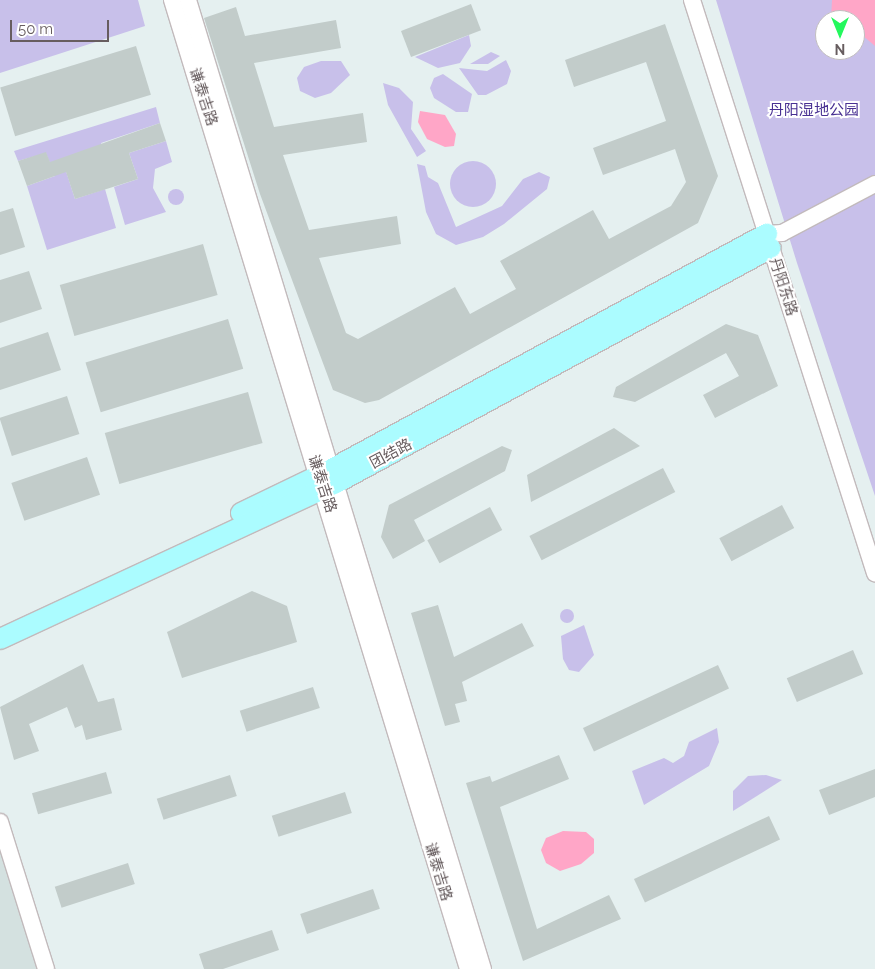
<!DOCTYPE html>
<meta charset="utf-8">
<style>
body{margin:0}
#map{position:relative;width:875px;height:969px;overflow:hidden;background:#e5f0f0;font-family:Raleway,"Noto Sans SC",sans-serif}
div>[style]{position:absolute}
.education>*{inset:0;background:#d4e1e0}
.green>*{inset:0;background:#c8c0ea}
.round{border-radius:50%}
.water>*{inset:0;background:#ffa6c7}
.building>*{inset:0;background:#c2ccca;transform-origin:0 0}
.roads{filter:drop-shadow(1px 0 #c2babc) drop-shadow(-1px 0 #c2babc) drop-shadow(0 1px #c2babc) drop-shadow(0 -1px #c2babc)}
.minor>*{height:16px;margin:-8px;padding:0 8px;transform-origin:8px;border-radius:8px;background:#fff}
.major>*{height:20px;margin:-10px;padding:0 10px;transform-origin:10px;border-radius:10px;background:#abfcff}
span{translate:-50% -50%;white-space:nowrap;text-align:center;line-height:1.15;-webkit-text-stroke:4px #fff;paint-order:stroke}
.street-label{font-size:15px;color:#675d5f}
.park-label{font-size:15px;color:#483092}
.north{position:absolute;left:815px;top:10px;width:50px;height:50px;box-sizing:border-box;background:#fff;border:1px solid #c2bebf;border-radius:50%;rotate:180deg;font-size:14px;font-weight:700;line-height:20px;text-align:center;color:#675d5f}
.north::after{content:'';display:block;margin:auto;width:18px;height:22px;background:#24f85d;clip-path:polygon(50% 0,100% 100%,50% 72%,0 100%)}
.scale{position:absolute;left:10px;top:20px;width:99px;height:22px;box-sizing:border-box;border:2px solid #675d5f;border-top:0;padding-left:6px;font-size:15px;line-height:18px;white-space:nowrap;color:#675d5f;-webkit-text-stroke:4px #fff;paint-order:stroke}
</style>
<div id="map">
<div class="education">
<div style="clip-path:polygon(0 848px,40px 969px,0 969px)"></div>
</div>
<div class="green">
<div style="clip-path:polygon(0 0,138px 0,145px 26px,0 73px)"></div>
<div style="clip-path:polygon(evenodd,716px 0,875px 0,875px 496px,797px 263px,716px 0,825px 20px,855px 20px,855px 50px,825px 50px,825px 20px)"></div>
<div style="clip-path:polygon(469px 35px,471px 46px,460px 63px,438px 68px,415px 57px)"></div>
<div style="clip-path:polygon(491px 52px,500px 56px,488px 64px,470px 64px)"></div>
<div style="clip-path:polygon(506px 60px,511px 71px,507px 84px,486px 95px,478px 95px,459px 68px,487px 71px)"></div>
<div style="clip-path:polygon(321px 61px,341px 61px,350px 75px,331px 93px,315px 98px,300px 91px,297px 78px,304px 67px)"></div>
<div style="clip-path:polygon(443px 74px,472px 94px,468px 112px,456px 112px,434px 98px,430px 88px,434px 78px)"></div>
<div style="clip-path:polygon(383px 83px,399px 88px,413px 102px,411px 129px,426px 151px,417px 157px,388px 105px)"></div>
<div style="clip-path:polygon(156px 107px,160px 123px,101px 143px,109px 168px,62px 159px,75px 199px,105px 189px,116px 228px,47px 250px,27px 186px,55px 176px,46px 153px,18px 161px,14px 151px)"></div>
<div style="clip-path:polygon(166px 141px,172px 162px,155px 169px,153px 188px,166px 212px,125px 225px,114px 187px,138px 179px,129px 153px)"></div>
<div class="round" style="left:450px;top:161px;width:46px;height:46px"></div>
<div style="clip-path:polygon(417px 164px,425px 166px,428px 177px,438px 183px,456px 227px,502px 206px,523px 179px,539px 172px,550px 177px,547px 189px,504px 224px,483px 237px,456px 245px,436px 234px,426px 212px)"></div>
<div class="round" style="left:168px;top:189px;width:16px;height:16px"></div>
<div class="round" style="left:560px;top:609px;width:14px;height:14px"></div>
<div style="clip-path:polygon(584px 625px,594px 655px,579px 672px,569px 670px,563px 659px,561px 636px)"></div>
<div style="clip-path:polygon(717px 728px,719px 742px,709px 766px,644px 805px,632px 771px,664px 758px,673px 763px,684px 756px,689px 742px)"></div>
<div style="clip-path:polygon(766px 775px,782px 780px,733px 811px,733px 791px,748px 776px)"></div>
</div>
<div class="water">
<div style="clip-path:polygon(832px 0,875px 0,875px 46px,855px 29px,853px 14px,839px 13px,839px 20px,831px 19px)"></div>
<div style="clip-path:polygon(420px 111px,445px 115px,456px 134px,454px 146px,445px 147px,427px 139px,418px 122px)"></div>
<div style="clip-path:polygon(563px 831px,586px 832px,594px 839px,594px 853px,581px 864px,560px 871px,546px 863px,541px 850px,546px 838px)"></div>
</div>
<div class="building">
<div style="left:471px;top:4px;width:28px;height:75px;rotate:69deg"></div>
<div style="clip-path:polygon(236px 7px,245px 36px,336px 20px,341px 48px,254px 63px,274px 127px,363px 113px,367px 142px,283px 155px,309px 230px,397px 216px,401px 244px,319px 258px,346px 333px,358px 339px,455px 287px,470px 314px,516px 289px,500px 261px,593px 210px,609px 239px,671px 206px,686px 182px,675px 149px,603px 175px,593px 148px,666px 121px,646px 62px,574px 87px,565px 60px,665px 24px,718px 176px,698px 223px,379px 400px,365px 403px,333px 390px,260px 194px,204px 18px)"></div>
<div style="left:136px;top:46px;width:51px;height:142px;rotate:73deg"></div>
<div style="clip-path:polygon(160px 123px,166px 141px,129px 153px,138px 179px,75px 199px,66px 172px,27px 186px,18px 161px,46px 152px,50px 162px)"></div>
<div style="clip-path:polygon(13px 208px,25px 247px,0 255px,0 212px)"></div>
<div style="left:203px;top:244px;width:53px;height:149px;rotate:74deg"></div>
<div style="clip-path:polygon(29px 271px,42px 309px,0 323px,0 280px)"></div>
<div style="left:228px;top:319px;width:52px;height:149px;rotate:73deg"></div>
<div style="clip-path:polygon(726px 324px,758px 335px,778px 386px,715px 418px,703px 395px,739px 376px,726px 353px,635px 402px,613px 397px,616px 387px)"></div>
<div style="clip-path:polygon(48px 332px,61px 370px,0 390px,0 348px)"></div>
<div style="left:248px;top:392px;width:53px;height:149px;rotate:74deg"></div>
<div style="left:67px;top:396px;width:40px;height:71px;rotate:72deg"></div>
<div style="clip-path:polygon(614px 428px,640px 446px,531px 502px,527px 475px)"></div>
<div style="clip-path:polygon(502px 446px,512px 450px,505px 471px,414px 520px,425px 541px,393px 559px,381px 537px,389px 505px)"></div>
<div style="left:87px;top:457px;width:40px;height:80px;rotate:71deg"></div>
<div style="left:663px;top:468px;width:27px;height:150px;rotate:63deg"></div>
<div style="left:782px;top:505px;width:26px;height:71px;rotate:62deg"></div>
<div style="left:490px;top:507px;width:26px;height:71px;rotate:62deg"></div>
<div style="clip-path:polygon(252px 591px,287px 606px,297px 642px,182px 678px,167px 632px)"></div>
<div style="clip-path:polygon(438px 605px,454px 657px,522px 623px,534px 646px,462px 682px,467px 701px,455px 704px,460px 722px,445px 726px,411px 613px)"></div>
<div style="left:853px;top:650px;width:26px;height:72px;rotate:67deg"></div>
<div style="clip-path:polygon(83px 664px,98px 702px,114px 698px,122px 730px,86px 740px,82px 725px,75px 728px,67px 707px,29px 724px,39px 751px,14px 760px,0 707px)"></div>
<div style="left:718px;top:665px;width:26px;height:149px;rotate:65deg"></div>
<div style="left:313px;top:687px;width:22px;height:77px;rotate:72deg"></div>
<div style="clip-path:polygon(559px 755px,569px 779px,500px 807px,537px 929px,609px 895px,621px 919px,523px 961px,466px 783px,490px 776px,492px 782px)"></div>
<div style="clip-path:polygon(875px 769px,875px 797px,829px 815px,819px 790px)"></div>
<div style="left:106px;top:772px;width:22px;height:77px;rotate:74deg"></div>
<div style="left:230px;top:775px;width:22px;height:77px;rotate:72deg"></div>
<div style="left:345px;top:792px;width:22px;height:77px;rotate:72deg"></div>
<div style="left:769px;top:816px;width:26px;height:149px;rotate:65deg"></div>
<div style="left:128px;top:863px;width:22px;height:77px;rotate:72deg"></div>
<div style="left:373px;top:889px;width:21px;height:77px;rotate:71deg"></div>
<div style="clip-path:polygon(272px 930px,279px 950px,223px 969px,204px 969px,199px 954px)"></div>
</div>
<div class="roads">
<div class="minor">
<div style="left:172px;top:0;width:1013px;rotate:73.01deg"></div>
<div style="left:188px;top:0;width:1013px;rotate:73.07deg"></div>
<div style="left:692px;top:0;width:602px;rotate:72.29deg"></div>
<div style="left:767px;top:234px;width:15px;rotate:-4deg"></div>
<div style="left:782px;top:233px;width:105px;rotate:-27.8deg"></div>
<div style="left:0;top:822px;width:154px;rotate:72.6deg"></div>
</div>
<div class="major">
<div style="left:241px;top:513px;width:99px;rotate:-25.8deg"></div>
<div style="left:330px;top:470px;width:497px;rotate:-28.4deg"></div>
<div style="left:0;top:639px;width:370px;rotate:-24.9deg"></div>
<div style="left:336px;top:483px;width:494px;rotate:-28.4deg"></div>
</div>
</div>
<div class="street-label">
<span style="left:203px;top:97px;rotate:72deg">谦泰吉路</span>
<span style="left:783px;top:287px;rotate:72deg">丹阳东路</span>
<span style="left:391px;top:454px;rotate:-28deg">团结路</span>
<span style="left:322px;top:484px;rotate:72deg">谦泰吉路</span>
<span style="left:438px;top:872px;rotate:73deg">谦泰吉路</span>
</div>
<div class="park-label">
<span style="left:814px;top:111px">丹阳湿地公园</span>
</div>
<div class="north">N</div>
<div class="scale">50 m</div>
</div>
